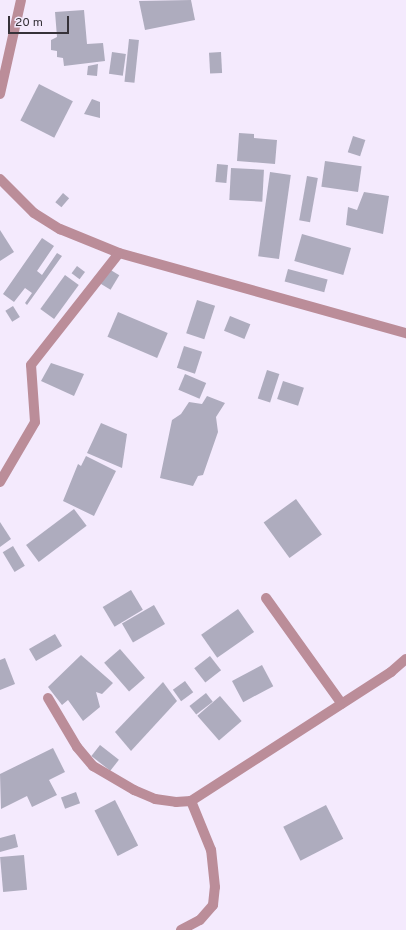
<!DOCTYPE html>
<style>
body{margin:0}
#map{position:relative;width:406px;height:930px;overflow:hidden;background:#f4eafd;font-family:Overpass,sans-serif}
div>[style]{position:absolute}
.building>*{inset:0;background:#aeacbe;transform-origin:0 0}
.street>*{height:10px;margin:-5px;padding:0 5px;transform-origin:5px;border-radius:5px;background:#bb8d99}
span{translate:-50% -50%;white-space:nowrap;text-align:center;line-height:1.15;-webkit-text-stroke:3px #f4eafd;paint-order:stroke}
.scale{position:absolute;left:8px;top:16px;width:61px;height:18px;box-sizing:border-box;border:2px solid #363239;border-top:0;padding-left:5px;font-size:12px;line-height:14px;white-space:nowrap;color:#363239;-webkit-text-stroke:3px #f4eafd;paint-order:stroke}
</style>
<div id="map">
<div class="building">
<div style="clip-path:polygon(191px 0,195px 20px,145px 30px,139px 1px)"></div>
<div style="clip-path:polygon(84px 10px,87px 44px,103px 43px,105px 61px,64px 66px,63px 58px,57px 57px,57px 51px,51px 50px,51px 40px,57px 37px,55px 12px)"></div>
<div style="left:129px;top:39px;width:10px;height:43px;rotate:6deg"></div>
<div style="left:112px;top:52px;width:14px;height:22px;rotate:8deg"></div>
<div style="left:221px;top:52px;width:21px;height:12px;rotate:87deg"></div>
<div style="clip-path:polygon(98px 64px,97px 76px,87px 75px,88px 66px)"></div>
<div style="left:39px;top:84px;width:38px;height:41px;rotate:27deg"></div>
<div style="clip-path:polygon(92px 99px,100px 102px,100px 118px,84px 114px)"></div>
<div style="clip-path:polygon(239px 133px,254px 134px,254px 138px,277px 140px,275px 164px,237px 161px)"></div>
<div style="left:353px;top:136px;width:13px;height:17px;rotate:18deg"></div>
<div style="left:325px;top:161px;width:37px;height:26px;rotate:8deg"></div>
<div style="left:217px;top:164px;width:11px;height:18px;rotate:5deg"></div>
<div style="left:231px;top:168px;width:33px;height:32px;rotate:3deg"></div>
<div style="left:270px;top:172px;width:21px;height:85px;rotate:8deg"></div>
<div style="left:307px;top:176px;width:11px;height:45px;rotate:10deg"></div>
<div style="clip-path:polygon(364px 192px,389px 196px,383px 234px,346px 225px,348px 207px,357px 210px)"></div>
<div style="left:63px;top:193px;width:8px;height:12px;rotate:40deg"></div>
<div style="clip-path:polygon(0 230px,14px 252px,0 261px)"></div>
<div style="left:302px;top:234px;width:51px;height:28px;rotate:16deg"></div>
<div style="clip-path:polygon(42px 238px,54px 246px,37px 271px,42px 275px,57px 253px,62px 256px,27px 305px,25px 303px,32px 293px,25px 288px,14px 302px,3px 294px)"></div>
<div style="left:77px;top:266px;width:10px;height:9px;rotate:37deg"></div>
<div style="left:109px;top:269px;width:12px;height:17px;rotate:31deg"></div>
<div style="left:288px;top:269px;width:41px;height:13px;rotate:15deg"></div>
<div style="left:65px;top:275px;width:17px;height:42px;rotate:36deg"></div>
<div style="left:197px;top:300px;width:19px;height:35px;rotate:18deg"></div>
<div style="left:13px;top:306px;width:13px;height:9px;rotate:58deg"></div>
<div style="left:118px;top:312px;width:54px;height:27px;rotate:23deg"></div>
<div style="left:230px;top:316px;width:22px;height:16px;rotate:22deg"></div>
<div style="left:184px;top:346px;width:19px;height:23px;rotate:18deg"></div>
<div style="clip-path:polygon(51px 363px,84px 374px,74px 396px,41px 381px)"></div>
<div style="left:267px;top:370px;width:13px;height:30px;rotate:18deg"></div>
<div style="left:185px;top:374px;width:23px;height:17px;rotate:23deg"></div>
<div style="left:283px;top:381px;width:22px;height:19px;rotate:18deg"></div>
<div style="clip-path:polygon(207px 396px,225px 403px,216px 417px,218px 432px,203px 475px,198px 476px,193px 486px,160px 478px,172px 420px,181px 414px,189px 402px,202px 404px)"></div>
<div style="clip-path:polygon(101px 423px,127px 434px,122px 468px,87px 453px)"></div>
<div style="clip-path:polygon(86px 456px,116px 471px,94px 516px,63px 501px,78px 464px,81px 466px)"></div>
<div style="left:296px;top:499px;width:44px;height:40px;rotate:54deg"></div>
<div style="left:74px;top:509px;width:21px;height:60px;rotate:53deg"></div>
<div style="clip-path:polygon(0 522px,11px 539px,0 547px)"></div>
<div style="left:13px;top:546px;width:23px;height:12px;rotate:59deg"></div>
<div style="left:131px;top:590px;width:23px;height:33px;rotate:59deg"></div>
<div style="left:154px;top:605px;width:22px;height:37px;rotate:60deg"></div>
<div style="left:238px;top:609px;width:28px;height:45px;rotate:55deg"></div>
<div style="left:55px;top:634px;width:14px;height:30px;rotate:60deg"></div>
<div style="left:120px;top:649px;width:38px;height:21px;rotate:49deg"></div>
<div style="clip-path:polygon(81px 655px,113px 683px,102px 694px,96px 692px,100px 707px,83px 721px,68px 700px,62px 705px,48px 687px)"></div>
<div style="left:210px;top:656px;width:18px;height:20px;rotate:52deg"></div>
<div style="clip-path:polygon(5px 658px,15px 684px,0 690px,0 660px)"></div>
<div style="left:262px;top:665px;width:24px;height:34px;rotate:62deg"></div>
<div style="left:185px;top:681px;width:14px;height:15px;rotate:54deg"></div>
<div style="clip-path:polygon(163px 682px,177px 701px,131px 751px,115px 732px)"></div>
<div style="left:206px;top:693px;width:11px;height:21px;rotate:52deg"></div>
<div style="left:220px;top:696px;width:33px;height:30px;rotate:49deg"></div>
<div style="left:100px;top:745px;width:24px;height:14px;rotate:38deg"></div>
<div style="clip-path:polygon(53px 748px,65px 772px,49px 780px,57px 795px,32px 807px,27px 796px,1px 809px,0 774px)"></div>
<div style="left:76px;top:792px;width:12px;height:16px;rotate:70deg"></div>
<div style="left:115px;top:800px;width:51px;height:23px;rotate:63deg"></div>
<div style="left:326px;top:805px;width:38px;height:48px;rotate:63deg"></div>
<div style="clip-path:polygon(15px 834px,18px 847px,0 852px,0 838px)"></div>
<div style="left:24px;top:855px;width:35px;height:24px;rotate:85deg"></div>
</div>
<div class="street">
<div style="left:0;top:94px;width:96px;rotate:-77.4deg"></div>
<div style="left:0;top:179px;width:48px;rotate:45deg"></div>
<div style="left:34px;top:213px;width:31px;rotate:32deg"></div>
<div style="left:60px;top:229px;width:64px;rotate:22.1deg"></div>
<div style="left:119px;top:253px;width:298px;rotate:15.6deg"></div>
<div style="left:0;top:482px;width:69px;rotate:-59.7deg"></div>
<div style="left:35px;top:422px;width:57px;rotate:-94deg"></div>
<div style="left:31px;top:365px;width:142px;rotate:-51.8deg"></div>
<div style="left:266px;top:598px;width:130px;rotate:54.4deg"></div>
<div style="left:48px;top:698px;width:57px;rotate:59.4deg"></div>
<div style="left:77px;top:747px;width:25px;rotate:50deg"></div>
<div style="left:93px;top:766px;width:48px;rotate:30.3deg"></div>
<div style="left:134px;top:790px;width:23px;rotate:23deg"></div>
<div style="left:155px;top:799px;width:21px;rotate:8deg"></div>
<div style="left:176px;top:802px;width:15px;rotate:-4deg"></div>
<div style="left:191px;top:801px;width:238px;rotate:-32.8deg"></div>
<div style="left:391px;top:672px;width:20px;rotate:-41deg"></div>
<div style="left:181px;top:930px;width:21px;rotate:-28deg"></div>
<div style="left:200px;top:920px;width:20px;rotate:-49deg"></div>
<div style="left:213px;top:905px;width:18px;rotate:-84deg"></div>
<div style="left:215px;top:887px;width:37px;rotate:-96deg"></div>
<div style="left:211px;top:850px;width:53px;rotate:-112.2deg"></div>
</div>
<div class="scale">20 m</div>
</div>
